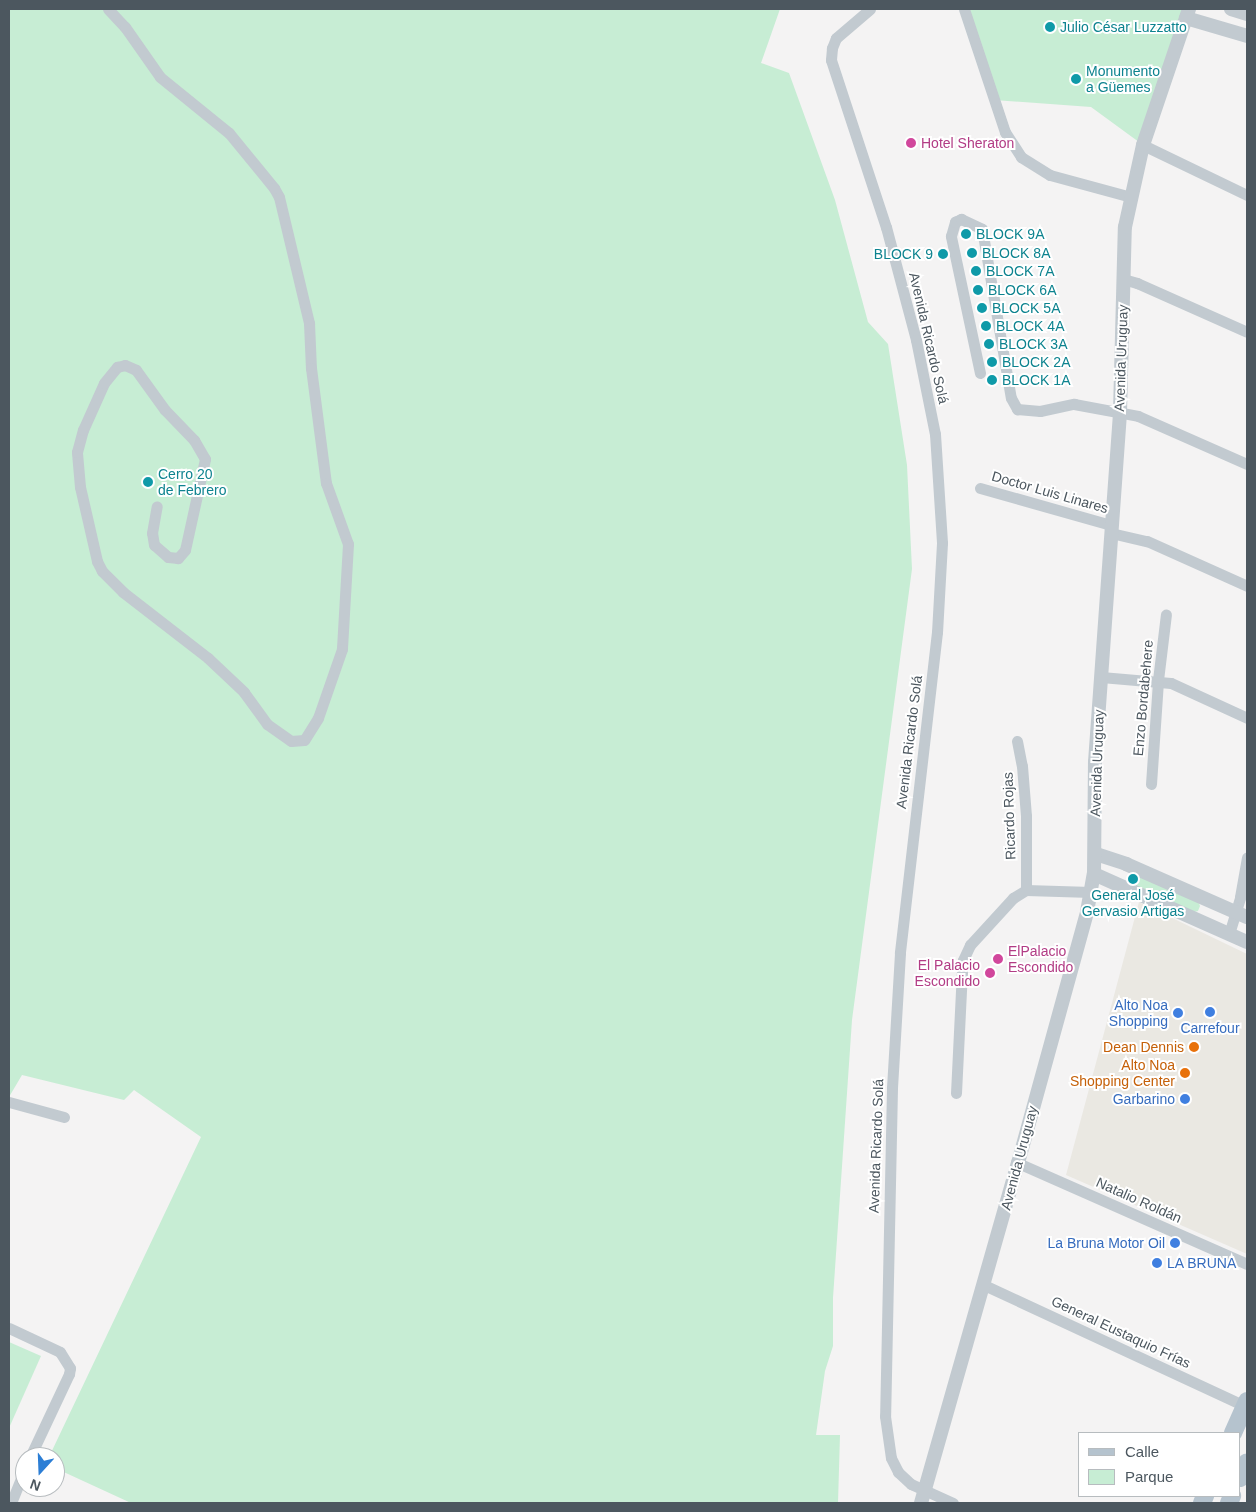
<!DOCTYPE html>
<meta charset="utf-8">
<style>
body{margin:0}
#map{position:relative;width:1256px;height:1512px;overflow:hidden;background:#f4f3f3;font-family:Helvetica,sans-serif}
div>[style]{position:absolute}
.commercial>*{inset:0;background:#eae8e2}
.green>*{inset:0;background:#c7edd4}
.minor>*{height:11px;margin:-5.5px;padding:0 5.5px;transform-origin:5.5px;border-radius:5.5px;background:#c2cad0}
.tertiary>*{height:14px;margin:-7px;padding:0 7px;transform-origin:7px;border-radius:7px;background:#c2cad0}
.primary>*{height:18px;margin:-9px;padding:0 9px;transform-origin:9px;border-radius:9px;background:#b5c3ce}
.dots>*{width:14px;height:14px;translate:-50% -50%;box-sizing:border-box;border:2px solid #fff;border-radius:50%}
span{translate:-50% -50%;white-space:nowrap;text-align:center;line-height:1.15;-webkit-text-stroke:4px #fff;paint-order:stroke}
.culture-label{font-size:14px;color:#0d838f}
.left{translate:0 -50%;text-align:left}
.right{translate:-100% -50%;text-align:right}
.hotel-label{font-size:14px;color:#b23c85}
.street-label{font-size:14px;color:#4c575f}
.shop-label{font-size:14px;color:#366cbe}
.food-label{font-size:14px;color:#c56008}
.frame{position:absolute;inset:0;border:10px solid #4c575f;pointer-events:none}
.legend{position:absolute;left:1078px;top:1432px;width:162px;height:65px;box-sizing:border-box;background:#fff;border:1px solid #b7bcbf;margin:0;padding:6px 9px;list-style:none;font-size:15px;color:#4c575f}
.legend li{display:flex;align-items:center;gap:10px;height:25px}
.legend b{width:25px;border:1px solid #b7bcbf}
.north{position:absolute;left:15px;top:1447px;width:50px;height:50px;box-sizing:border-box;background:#fff;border:1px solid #b7bcbf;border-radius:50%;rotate:200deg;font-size:14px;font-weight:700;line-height:20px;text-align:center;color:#4c575f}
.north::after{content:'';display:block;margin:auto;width:18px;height:22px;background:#2c7ed5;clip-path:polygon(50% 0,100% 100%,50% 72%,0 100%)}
</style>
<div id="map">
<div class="commercial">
<div style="clip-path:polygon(1139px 902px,1247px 954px,1247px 1254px,1066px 1175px)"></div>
</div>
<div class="green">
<div style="clip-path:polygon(9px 9px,780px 9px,761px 63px,789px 73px,835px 200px,868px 322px,888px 344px,907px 465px,912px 569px,852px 1020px,833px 1298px,833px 1346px,825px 1371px,816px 1435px,840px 1435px,838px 1503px,131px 1503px,55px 1468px,55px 1457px,49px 1457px,201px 1137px,134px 1090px,124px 1100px,22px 1075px,9px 1097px)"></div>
<div style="clip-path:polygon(964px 9px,1189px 9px,1143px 145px,1091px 107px,994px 100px)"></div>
<div style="clip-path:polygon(1134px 873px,1198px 901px,1200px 906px,1198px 911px,1194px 912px,1130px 884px,1128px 881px)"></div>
<div style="clip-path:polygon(9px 1342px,41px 1356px,9px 1428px)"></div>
</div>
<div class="minor">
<div style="left:108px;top:9px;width:25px;rotate:47deg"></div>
<div style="left:125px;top:27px;width:61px;rotate:55deg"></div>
<div style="left:160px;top:77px;width:89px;rotate:39.1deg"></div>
<div style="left:229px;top:133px;width:71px;rotate:50.7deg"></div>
<div style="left:274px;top:188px;width:10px;rotate:61deg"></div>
<div style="left:279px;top:197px;width:130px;rotate:76.6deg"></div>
<div style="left:309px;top:323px;width:45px;rotate:87.5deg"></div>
<div style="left:311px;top:368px;width:116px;rotate:82.6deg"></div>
<div style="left:326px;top:483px;width:65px;rotate:70.2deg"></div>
<div style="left:348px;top:544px;width:105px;rotate:93.3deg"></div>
<div style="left:342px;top:649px;width:73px;rotate:109.2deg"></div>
<div style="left:318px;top:718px;width:26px;rotate:122deg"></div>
<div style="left:304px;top:740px;width:13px;rotate:176deg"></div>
<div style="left:291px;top:741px;width:29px;rotate:-145deg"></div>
<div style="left:267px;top:724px;width:39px;rotate:-126deg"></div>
<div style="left:244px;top:692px;width:50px;rotate:-136.6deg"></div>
<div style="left:208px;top:658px;width:108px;rotate:-142.2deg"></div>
<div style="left:123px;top:592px;width:30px;rotate:-135deg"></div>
<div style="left:102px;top:571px;width:11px;rotate:-117deg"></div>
<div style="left:97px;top:561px;width:76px;rotate:-102.9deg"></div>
<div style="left:80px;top:487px;width:35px;rotate:-95deg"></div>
<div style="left:77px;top:452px;width:23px;rotate:-75deg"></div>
<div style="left:83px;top:430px;width:51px;rotate:-65.9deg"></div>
<div style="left:104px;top:383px;width:21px;rotate:-51deg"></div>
<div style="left:117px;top:367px;width:8px;rotate:-14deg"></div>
<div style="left:125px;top:365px;width:12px;rotate:24deg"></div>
<div style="left:136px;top:370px;width:49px;rotate:54.1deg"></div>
<div style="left:165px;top:410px;width:42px;rotate:46deg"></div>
<div style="left:194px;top:440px;width:22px;rotate:60deg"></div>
<div style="left:205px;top:459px;width:93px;rotate:102.4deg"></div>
<div style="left:185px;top:550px;width:11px;rotate:131deg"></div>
<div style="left:178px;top:558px;width:10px;rotate:-174deg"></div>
<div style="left:168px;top:557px;width:18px;rotate:-139deg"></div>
<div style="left:154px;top:545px;width:12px;rotate:-99deg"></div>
<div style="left:152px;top:533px;width:27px;rotate:-80deg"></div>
<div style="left:870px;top:9px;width:45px;rotate:139.5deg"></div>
<div style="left:836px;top:38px;width:11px;rotate:112deg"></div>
<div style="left:832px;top:48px;width:12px;rotate:95deg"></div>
<div style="left:831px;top:60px;width:176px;rotate:71.8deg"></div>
<div style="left:886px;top:227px;width:117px;rotate:75.1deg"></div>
<div style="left:916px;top:340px;width:96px;rotate:78.6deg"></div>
<div style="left:935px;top:434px;width:109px;rotate:86.3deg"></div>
<div style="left:942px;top:543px;width:89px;rotate:93.2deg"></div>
<div style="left:937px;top:632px;width:323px;rotate:96.6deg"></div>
<div style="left:900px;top:953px;width:135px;rotate:93.4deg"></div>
<div style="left:892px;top:1088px;width:328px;rotate:91.2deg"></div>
<div style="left:885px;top:1416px;width:42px;rotate:81.9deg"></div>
<div style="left:891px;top:1458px;width:16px;rotate:63deg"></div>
<div style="left:898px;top:1472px;width:18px;rotate:43deg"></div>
<div style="left:911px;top:1484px;width:46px;rotate:24.3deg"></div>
<div style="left:964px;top:9px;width:130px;rotate:71.6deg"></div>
<div style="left:1005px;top:132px;width:30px;rotate:57deg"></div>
<div style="left:1021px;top:157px;width:34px;rotate:32deg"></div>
<div style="left:1050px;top:175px;width:84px;rotate:15.2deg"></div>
<div style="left:1143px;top:145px;width:115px;rotate:25.7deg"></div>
<div style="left:1123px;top:279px;width:15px;rotate:16deg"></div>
<div style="left:1137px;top:283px;width:120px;rotate:24deg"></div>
<div style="left:980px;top:373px;width:140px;rotate:-102deg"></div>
<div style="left:951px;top:236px;width:15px;rotate:-74deg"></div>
<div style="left:955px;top:222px;width:7px;rotate:-27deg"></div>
<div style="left:961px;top:219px;width:23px;rotate:25deg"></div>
<div style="left:982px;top:229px;width:171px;rotate:80.3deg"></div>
<div style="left:1011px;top:398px;width:13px;rotate:61deg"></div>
<div style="left:1017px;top:409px;width:23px;rotate:5deg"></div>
<div style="left:1040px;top:411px;width:35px;rotate:-12deg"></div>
<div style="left:1074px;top:404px;width:65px;rotate:10.6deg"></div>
<div style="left:1138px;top:416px;width:119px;rotate:23.8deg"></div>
<div style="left:980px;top:488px;width:136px;rotate:15.8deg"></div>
<div style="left:1111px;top:533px;width:37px;rotate:13deg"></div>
<div style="left:1147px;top:541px;width:110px;rotate:24.2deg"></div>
<div style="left:1101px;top:677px;width:70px;rotate:4.9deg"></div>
<div style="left:1171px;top:683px;width:84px;rotate:24.7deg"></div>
<div style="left:1017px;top:741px;width:25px;rotate:79deg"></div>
<div style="left:1022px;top:766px;width:50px;rotate:85.4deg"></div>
<div style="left:1026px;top:816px;width:74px;rotate:90deg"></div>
<div style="left:1151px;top:784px;width:104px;rotate:-86.1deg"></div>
<div style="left:1158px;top:680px;width:66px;rotate:-83.1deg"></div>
<div style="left:1229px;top:934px;width:39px;rotate:-73deg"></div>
<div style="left:1240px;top:897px;width:40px;rotate:-80deg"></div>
<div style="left:956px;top:1093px;width:121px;rotate:-87.2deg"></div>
<div style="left:962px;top:972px;width:12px;rotate:-85deg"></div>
<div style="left:963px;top:960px;width:17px;rotate:-65deg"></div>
<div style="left:970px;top:945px;width:64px;rotate:-47.5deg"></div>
<div style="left:1013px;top:898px;width:15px;rotate:-32deg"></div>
<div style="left:1026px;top:890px;width:65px;rotate:1.8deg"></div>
<div style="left:9px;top:1102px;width:57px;rotate:15.3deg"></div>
<div style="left:1018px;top:1163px;width:250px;rotate:23.8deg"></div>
<div style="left:984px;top:1285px;width:290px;rotate:24.9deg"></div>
<div style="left:9px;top:1328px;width:56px;rotate:25.2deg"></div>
<div style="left:60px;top:1352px;width:19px;rotate:58deg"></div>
<div style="left:70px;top:1368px;width:6px;rotate:99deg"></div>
<div style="left:69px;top:1374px;width:92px;rotate:115.2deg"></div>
<div style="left:11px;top:1503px;width:37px;rotate:-68deg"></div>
</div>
<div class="tertiary">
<div style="left:1231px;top:9px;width:17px;rotate:17deg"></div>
<div style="left:1186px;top:18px;width:64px;rotate:16.4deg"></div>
<div style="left:1096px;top:854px;width:32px;rotate:18deg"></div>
<div style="left:1126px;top:864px;width:132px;rotate:23.7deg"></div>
<div style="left:1094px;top:874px;width:167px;rotate:24deg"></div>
<div style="left:921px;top:1503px;width:354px;rotate:-74.1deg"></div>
<div style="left:1018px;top:1163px;width:260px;rotate:-74.6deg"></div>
<div style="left:1087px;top:912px;width:39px;rotate:-80deg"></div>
<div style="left:1094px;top:874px;width:112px;rotate:-89.5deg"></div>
<div style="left:1095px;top:762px;width:351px;rotate:-85.9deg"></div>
<div style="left:1120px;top:412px;width:185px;rotate:-88.5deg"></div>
<div style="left:1125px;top:227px;width:84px;rotate:-77.6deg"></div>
<div style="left:1143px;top:145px;width:144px;rotate:-71.3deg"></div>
</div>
<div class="primary">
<div style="left:1233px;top:1433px;width:35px;rotate:-66deg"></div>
<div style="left:1240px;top:1478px;width:17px;rotate:-66deg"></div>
<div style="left:1202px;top:1503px;width:8px;rotate:-67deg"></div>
<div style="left:1229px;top:1503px;width:8px;rotate:-67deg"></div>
</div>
<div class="dots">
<div style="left:1050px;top:27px;background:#0f9aa8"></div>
<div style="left:1076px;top:79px;background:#0f9aa8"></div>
<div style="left:911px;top:143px;background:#d1479c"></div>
<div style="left:966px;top:234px;background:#0f9aa8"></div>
<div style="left:972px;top:253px;background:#0f9aa8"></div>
<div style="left:943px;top:254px;background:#0f9aa8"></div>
<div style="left:976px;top:271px;background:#0f9aa8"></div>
<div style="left:978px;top:290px;background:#0f9aa8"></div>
<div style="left:982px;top:308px;background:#0f9aa8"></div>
<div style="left:986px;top:326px;background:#0f9aa8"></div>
<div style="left:989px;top:344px;background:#0f9aa8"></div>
<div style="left:992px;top:362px;background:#0f9aa8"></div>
<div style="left:992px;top:380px;background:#0f9aa8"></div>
<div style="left:148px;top:482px;background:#0f9aa8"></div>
<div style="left:1133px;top:879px;background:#0f9aa8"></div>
<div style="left:998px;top:959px;background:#d1479c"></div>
<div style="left:990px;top:973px;background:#d1479c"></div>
<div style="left:1210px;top:1012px;background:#3f7fe0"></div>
<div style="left:1178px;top:1013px;background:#3f7fe0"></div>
<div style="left:1194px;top:1047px;background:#e8710a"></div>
<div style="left:1185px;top:1073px;background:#e8710a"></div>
<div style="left:1185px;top:1099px;background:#3f7fe0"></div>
<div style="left:1175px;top:1243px;background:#3f7fe0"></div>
<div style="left:1157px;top:1263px;background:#3f7fe0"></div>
</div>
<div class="culture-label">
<span class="left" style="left:1060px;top:27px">Julio César Luzzatto</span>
<span class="left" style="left:1086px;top:79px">Monumento<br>a Güemes</span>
<span class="left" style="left:976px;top:234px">BLOCK 9A</span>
<span class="left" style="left:982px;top:253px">BLOCK 8A</span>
<span class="right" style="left:933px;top:254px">BLOCK 9</span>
<span class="left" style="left:986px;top:271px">BLOCK 7A</span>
<span class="left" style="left:988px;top:290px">BLOCK 6A</span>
<span class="left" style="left:992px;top:308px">BLOCK 5A</span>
<span class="left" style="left:996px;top:326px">BLOCK 4A</span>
<span class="left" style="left:999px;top:344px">BLOCK 3A</span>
<span class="left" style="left:1002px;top:362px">BLOCK 2A</span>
<span class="left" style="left:1002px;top:380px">BLOCK 1A</span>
<span class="left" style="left:158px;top:482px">Cerro 20<br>de Febrero</span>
<span style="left:1133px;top:903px">General José<br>Gervasio Artigas</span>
</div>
<div class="hotel-label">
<span class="left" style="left:921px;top:143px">Hotel Sheraton</span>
<span class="left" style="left:1008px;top:959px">ElPalacio<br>Escondido</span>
<span class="right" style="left:980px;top:973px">El Palacio<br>Escondido</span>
</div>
<div class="street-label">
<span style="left:929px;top:338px;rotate:77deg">Avenida Ricardo Solá</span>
<span style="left:1121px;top:358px;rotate:-88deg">Avenida Uruguay</span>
<span style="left:1050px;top:492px;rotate:16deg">Doctor Luis Linares</span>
<span style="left:1143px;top:698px;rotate:-85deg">Enzo Bordabehere</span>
<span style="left:909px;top:742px;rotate:-83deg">Avenida Ricardo Solá</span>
<span style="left:1097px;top:763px;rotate:-88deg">Avenida Uruguay</span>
<span style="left:1009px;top:816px;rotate:-92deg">Ricardo Rojas</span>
<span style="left:876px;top:1146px;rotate:-88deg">Avenida Ricardo Solá</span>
<span style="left:1019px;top:1158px;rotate:-75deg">Avenida Uruguay</span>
<span style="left:1139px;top:1200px;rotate:24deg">Natalio Roldán</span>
<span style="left:1121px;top:1332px;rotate:25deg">General Eustaquio Frías</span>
</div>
<div class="shop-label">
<span class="right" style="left:1168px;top:1013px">Alto Noa<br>Shopping</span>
<span style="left:1210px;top:1028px">Carrefour</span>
<span class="right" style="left:1175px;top:1099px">Garbarino</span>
<span class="right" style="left:1165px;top:1243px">La Bruna Motor Oil</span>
<span class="left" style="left:1167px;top:1263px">LA BRUNA</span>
</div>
<div class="food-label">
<span class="right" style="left:1184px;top:1047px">Dean Dennis</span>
<span class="right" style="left:1175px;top:1073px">Alto Noa<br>Shopping Center</span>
</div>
<div class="frame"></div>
<ul class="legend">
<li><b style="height:6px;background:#b5c3ce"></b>Calle</li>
<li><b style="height:14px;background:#c7edd4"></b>Parque</li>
</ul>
<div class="north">N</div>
</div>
